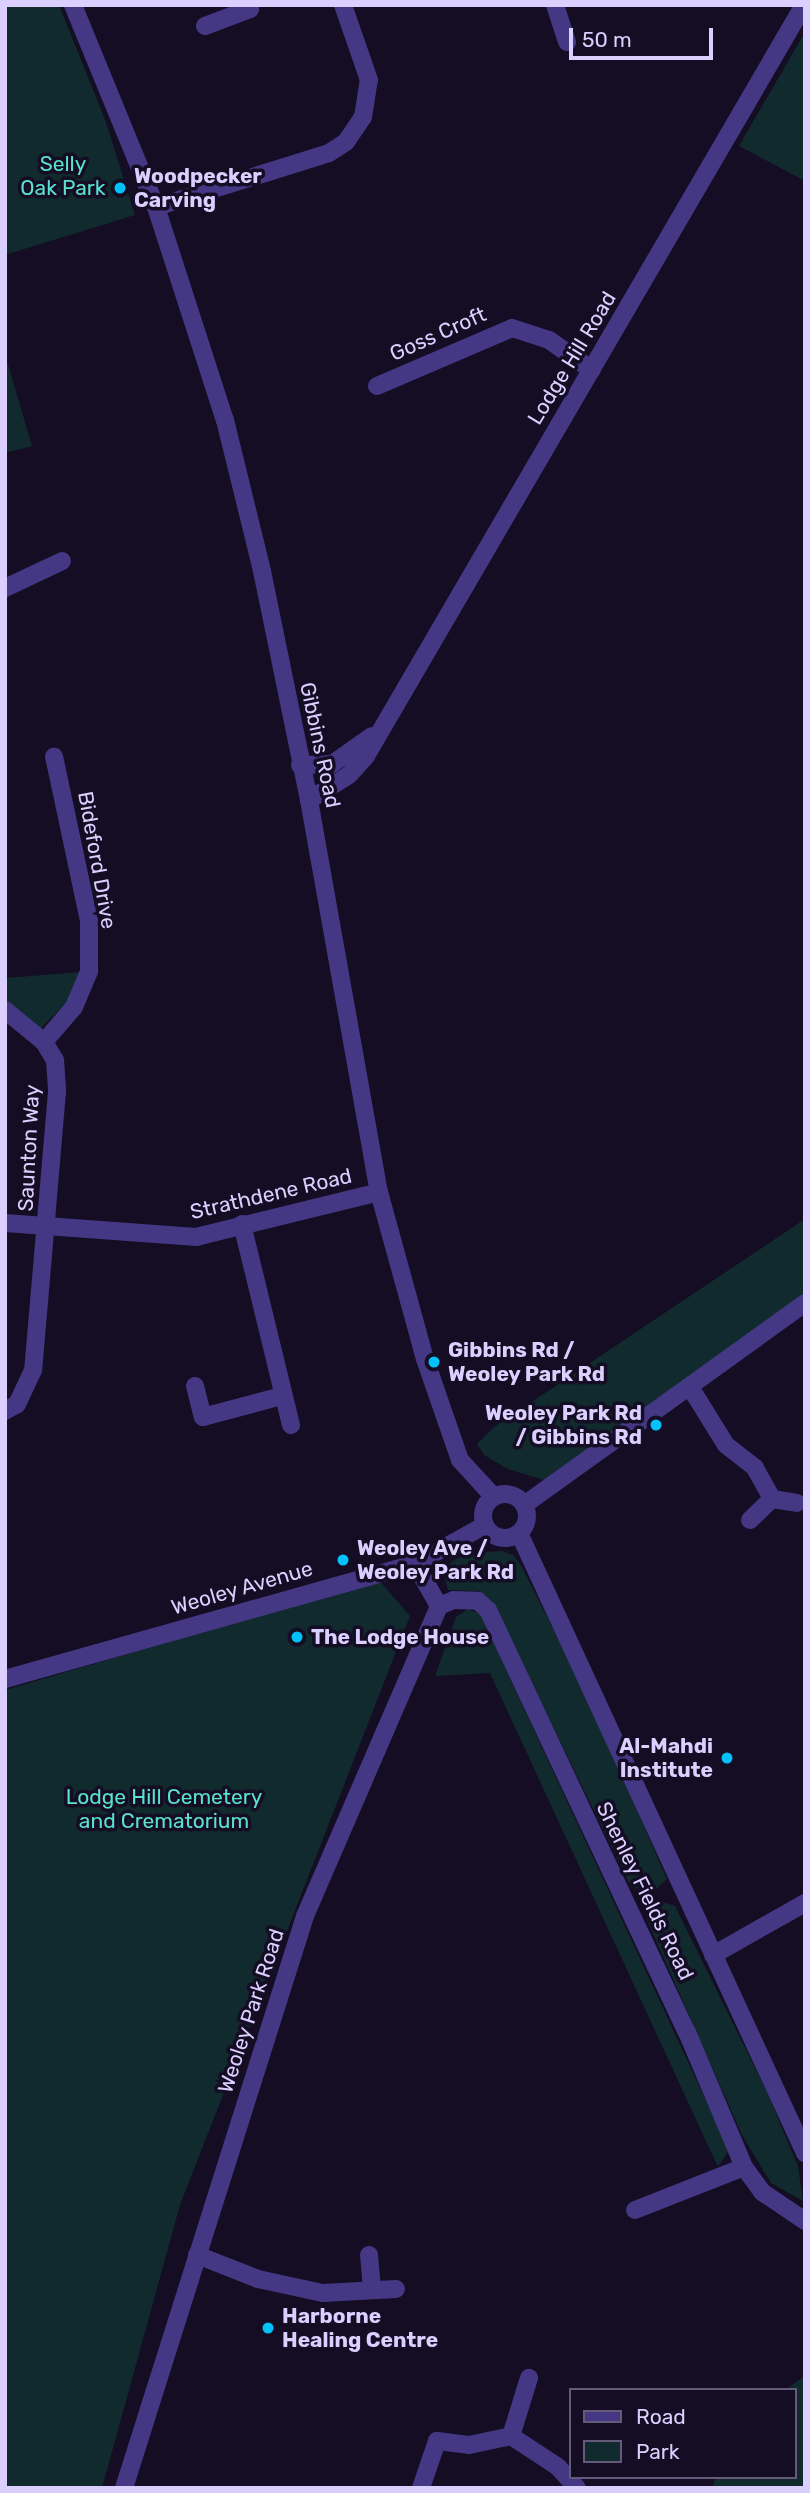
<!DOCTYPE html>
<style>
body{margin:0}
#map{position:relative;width:810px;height:2493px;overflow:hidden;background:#140d23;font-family:Rubik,sans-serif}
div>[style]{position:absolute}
.green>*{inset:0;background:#102a2d}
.minor>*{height:18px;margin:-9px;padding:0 9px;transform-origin:9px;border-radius:9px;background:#443783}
.minor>.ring{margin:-9px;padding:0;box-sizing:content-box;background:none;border:18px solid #443783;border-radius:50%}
.dots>*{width:19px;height:19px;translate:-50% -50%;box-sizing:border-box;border:4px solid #140d23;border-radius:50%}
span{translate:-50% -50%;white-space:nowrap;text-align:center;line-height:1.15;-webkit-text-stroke:7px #140d23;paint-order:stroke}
.park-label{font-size:21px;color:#59e1d1}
.poi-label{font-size:21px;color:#dbcfff;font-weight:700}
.left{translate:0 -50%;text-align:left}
.right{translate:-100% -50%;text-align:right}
.street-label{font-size:21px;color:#dbcfff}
.frame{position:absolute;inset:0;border:7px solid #dbcfff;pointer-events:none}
.legend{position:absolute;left:569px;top:2388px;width:228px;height:91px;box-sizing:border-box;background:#140d23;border:2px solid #645b7b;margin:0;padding:9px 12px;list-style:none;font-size:21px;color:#dbcfff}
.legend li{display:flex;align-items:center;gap:14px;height:35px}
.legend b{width:35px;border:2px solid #645b7b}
.scale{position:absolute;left:569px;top:28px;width:144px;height:32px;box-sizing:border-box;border:4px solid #dbcfff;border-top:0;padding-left:9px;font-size:21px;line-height:24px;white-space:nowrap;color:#dbcfff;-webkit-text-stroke:5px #140d23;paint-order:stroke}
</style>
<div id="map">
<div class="green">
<div style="clip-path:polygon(5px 5px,59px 5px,106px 122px,135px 215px,5px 255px)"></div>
<div style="clip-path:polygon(805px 32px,805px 181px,739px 146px)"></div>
<div style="clip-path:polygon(5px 354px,32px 446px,5px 453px)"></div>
<div style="clip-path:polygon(81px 972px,70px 999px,40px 1029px,5px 1002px,5px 978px)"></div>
<div style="clip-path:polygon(805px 1219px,805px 1296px,550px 1482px,508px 1469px,484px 1455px,477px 1444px,494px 1427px)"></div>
<div style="clip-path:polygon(502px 1551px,513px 1555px,522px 1567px,585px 1692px,667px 1879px,653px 1892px,631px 1887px,492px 1601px,479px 1591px,448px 1590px,445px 1579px,450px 1563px,466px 1553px)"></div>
<div style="clip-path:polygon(379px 1580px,410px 1616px,180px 2205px,102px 2488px,5px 2488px,5px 1690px)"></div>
<div style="clip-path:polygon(468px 1609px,480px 1614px,729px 2150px,718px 2167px,490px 1673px,435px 1676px,456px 1617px)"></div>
<div style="clip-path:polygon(660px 1901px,675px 1906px,767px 2092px,798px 2166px,803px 2201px,771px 2183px,742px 2135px,646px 1918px,648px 1909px)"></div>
<div style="clip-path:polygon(805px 2376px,805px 2488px,712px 2488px,716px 2477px,794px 2477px,794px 2390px,785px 2390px)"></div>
</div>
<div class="minor">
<div style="left:73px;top:5px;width:218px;rotate:67.7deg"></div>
<div style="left:156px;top:207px;width:224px;rotate:72.1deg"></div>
<div style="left:225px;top:420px;width:155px;rotate:76.2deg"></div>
<div style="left:262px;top:571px;width:234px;rotate:78.4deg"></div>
<div style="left:309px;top:800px;width:398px;rotate:79.9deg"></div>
<div style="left:379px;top:1192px;width:173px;rotate:74.6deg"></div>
<div style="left:425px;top:1359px;width:107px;rotate:70.9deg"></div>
<div style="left:460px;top:1460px;width:50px;rotate:47.4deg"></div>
<div style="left:555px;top:5px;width:39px;rotate:72deg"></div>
<div style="left:205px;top:26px;width:48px;rotate:-20.7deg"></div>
<div style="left:250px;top:9px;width:4px;rotate:-104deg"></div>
<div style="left:156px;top:207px;width:181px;rotate:-17.3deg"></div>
<div style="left:329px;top:153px;width:20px;rotate:-33deg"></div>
<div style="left:346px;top:142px;width:30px;rotate:-56deg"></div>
<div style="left:363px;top:117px;width:37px;rotate:-81deg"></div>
<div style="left:369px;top:80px;width:79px;rotate:-109.1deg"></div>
<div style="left:377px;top:386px;width:147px;rotate:-23.2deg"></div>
<div style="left:512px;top:328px;width:39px;rotate:18deg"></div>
<div style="left:549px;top:340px;width:52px;rotate:34.9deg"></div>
<div style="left:5px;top:588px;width:63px;rotate:-25.3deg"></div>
<div style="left:300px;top:765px;width:32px;rotate:-2deg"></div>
<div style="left:332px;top:764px;width:49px;rotate:-35deg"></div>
<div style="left:309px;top:800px;width:47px;rotate:-32deg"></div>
<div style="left:349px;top:775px;width:25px;rotate:-48deg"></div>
<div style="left:366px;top:756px;width:869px;rotate:-59.75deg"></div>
<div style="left:5px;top:1010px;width:50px;rotate:39.4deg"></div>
<div style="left:44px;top:1042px;width:21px;rotate:59deg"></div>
<div style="left:55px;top:1060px;width:32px;rotate:86deg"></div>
<div style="left:57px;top:1092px;width:279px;rotate:94.9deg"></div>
<div style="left:33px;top:1370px;width:38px;rotate:115deg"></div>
<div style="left:17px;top:1404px;width:14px;rotate:150deg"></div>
<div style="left:44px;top:1042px;width:46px;rotate:-49.4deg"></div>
<div style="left:74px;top:1007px;width:39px;rotate:-67deg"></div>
<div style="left:89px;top:971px;width:50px;rotate:-90deg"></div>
<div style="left:89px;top:921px;width:168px;rotate:-102deg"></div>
<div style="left:5px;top:1223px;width:192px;rotate:4.2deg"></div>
<div style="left:196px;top:1237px;width:188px;rotate:-13.8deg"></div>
<div style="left:242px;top:1224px;width:207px;rotate:76.3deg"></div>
<div style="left:195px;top:1386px;width:32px;rotate:76deg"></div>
<div style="left:203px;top:1417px;width:82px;rotate:-14.9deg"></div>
<div style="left:690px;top:1387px;width:68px;rotate:58.2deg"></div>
<div style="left:726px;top:1445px;width:37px;rotate:38deg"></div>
<div style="left:755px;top:1468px;width:35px;rotate:61deg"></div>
<div class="ring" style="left:483px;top:1494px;width:26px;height:26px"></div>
<div style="left:524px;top:1505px;width:346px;rotate:-35.7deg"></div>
<div style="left:750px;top:1520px;width:30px;rotate:-44deg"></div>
<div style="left:772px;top:1499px;width:25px;rotate:9deg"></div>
<div style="left:519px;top:1533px;width:683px;rotate:65.24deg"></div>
<div style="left:439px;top:1606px;width:16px;rotate:-22deg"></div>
<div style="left:454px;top:1600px;width:24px;rotate:2deg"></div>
<div style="left:478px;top:1601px;width:13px;rotate:42deg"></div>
<div style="left:488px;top:1610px;width:467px;rotate:64.8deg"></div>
<div style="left:687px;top:2032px;width:147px;rotate:67.1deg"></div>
<div style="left:744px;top:2167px;width:31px;rotate:54deg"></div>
<div style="left:762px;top:2192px;width:52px;rotate:34deg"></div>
<div style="left:5px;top:1679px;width:426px;rotate:-15.7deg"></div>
<div style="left:415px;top:1564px;width:80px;rotate:-29.1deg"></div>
<div style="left:713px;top:1955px;width:106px;rotate:-29.5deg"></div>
<div style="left:635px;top:2210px;width:117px;rotate:-21.5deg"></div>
<div style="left:197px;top:2255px;width:66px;rotate:21.5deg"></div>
<div style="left:258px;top:2279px;width:66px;rotate:12.2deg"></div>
<div style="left:323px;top:2293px;width:73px;rotate:-3.1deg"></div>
<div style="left:369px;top:2255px;width:33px;rotate:85deg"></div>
<div style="left:511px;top:2436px;width:61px;rotate:-72.8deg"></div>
<div style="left:124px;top:2488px;width:600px;rotate:-72.44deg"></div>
<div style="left:305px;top:1916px;width:338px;rotate:-66.6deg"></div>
<div style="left:439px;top:1606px;width:48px;rotate:-119.7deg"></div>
<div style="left:421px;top:2488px;width:50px;rotate:-71.2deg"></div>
<div style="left:437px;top:2441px;width:32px;rotate:7deg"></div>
<div style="left:469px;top:2445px;width:43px;rotate:-12.1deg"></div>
<div style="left:511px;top:2436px;width:56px;rotate:33.4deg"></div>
<div style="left:558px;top:2467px;width:28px;rotate:48deg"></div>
</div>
<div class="dots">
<div style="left:120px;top:188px;background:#00c1fa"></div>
<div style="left:434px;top:1362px;background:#00c1fa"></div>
<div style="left:656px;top:1425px;background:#00c1fa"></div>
<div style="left:343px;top:1560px;background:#00c1fa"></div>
<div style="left:297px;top:1637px;background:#00c1fa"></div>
<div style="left:727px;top:1758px;background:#00c1fa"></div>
<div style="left:268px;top:2328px;background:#00c1fa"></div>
</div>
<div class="park-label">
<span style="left:63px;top:176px">Selly<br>Oak Park</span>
<span style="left:164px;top:1809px">Lodge Hill Cemetery<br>and Crematorium</span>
</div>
<div class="poi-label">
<span class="left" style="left:134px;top:188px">Woodpecker<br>Carving</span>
<span class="left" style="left:448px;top:1362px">Gibbins Rd /<br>Weoley Park Rd</span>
<span class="right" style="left:642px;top:1425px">Weoley Park Rd<br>/ Gibbins Rd</span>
<span class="left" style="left:357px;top:1560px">Weoley Ave /<br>Weoley Park Rd</span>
<span class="left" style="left:311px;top:1637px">The Lodge House</span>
<span class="right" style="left:713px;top:1758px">Al-Mahdi<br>Institute</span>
<span class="left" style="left:282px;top:2328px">Harborne<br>Healing Centre</span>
</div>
<div class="street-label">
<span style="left:438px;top:334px;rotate:-24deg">Goss Croft</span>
<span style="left:572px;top:358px;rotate:-59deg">Lodge Hill Road</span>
<span style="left:320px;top:745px;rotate:78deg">Gibbins Road</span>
<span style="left:97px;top:860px;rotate:80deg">Bideford Drive</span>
<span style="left:29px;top:1148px;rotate:-87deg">Saunton Way</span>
<span style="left:271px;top:1194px;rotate:-13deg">Strathdene Road</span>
<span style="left:242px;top:1588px;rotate:-16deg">Weoley Avenue</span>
<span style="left:645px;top:1891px;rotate:64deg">Shenley Fields Road</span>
<span style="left:251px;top:2011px;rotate:-72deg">Weoley Park Road</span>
</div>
<div class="frame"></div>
<ul class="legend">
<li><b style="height:9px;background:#443783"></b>Road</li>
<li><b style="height:19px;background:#102a2d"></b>Park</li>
</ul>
<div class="scale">50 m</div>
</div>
